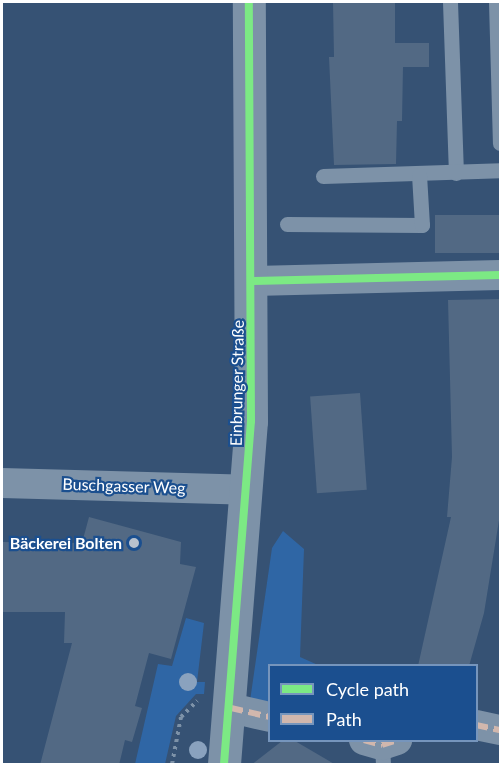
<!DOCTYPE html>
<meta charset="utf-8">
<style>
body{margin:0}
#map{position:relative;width:502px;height:766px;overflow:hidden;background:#365274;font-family:Lato,sans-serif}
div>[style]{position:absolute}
.green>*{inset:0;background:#2f66a5}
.building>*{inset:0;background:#526984;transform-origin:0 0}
.path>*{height:4px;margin-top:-2px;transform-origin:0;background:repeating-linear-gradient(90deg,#7d92a8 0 3px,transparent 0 7.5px)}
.service>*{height:15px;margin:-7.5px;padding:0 7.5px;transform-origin:7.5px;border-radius:7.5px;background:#7d92a8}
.minor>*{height:30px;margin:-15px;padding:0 15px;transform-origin:15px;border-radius:15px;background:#7d92a8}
.tertiary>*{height:33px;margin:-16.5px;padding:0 16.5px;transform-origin:16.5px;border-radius:16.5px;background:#7d92a8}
.quiet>*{height:6px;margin-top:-3px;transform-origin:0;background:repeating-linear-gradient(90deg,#d1b7ad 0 12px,transparent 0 18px)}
.cycleway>*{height:8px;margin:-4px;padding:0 4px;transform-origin:4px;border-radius:4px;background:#7ce984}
.trees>*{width:18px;height:18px;margin:-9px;border-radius:50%;background:#8aa2be}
.dots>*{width:16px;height:16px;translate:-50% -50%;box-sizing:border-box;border:3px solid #1b4f8f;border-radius:50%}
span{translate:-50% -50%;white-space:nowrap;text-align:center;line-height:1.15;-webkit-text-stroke:4.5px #1b4f8f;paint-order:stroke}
.street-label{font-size:16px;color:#fff}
.poi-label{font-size:16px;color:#fff;font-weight:700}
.right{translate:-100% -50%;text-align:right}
.frame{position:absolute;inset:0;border:3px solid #fff;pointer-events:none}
.legend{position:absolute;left:268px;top:664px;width:210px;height:78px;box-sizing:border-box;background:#1b4f8f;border:2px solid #7695bc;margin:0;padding:8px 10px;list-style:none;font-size:18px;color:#fff}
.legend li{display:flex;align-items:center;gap:12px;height:30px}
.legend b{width:30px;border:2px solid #7695bc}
</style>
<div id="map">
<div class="green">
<div style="clip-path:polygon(283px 531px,304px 549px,300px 657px,318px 665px,270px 666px,269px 705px,250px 701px,272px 548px)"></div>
<div style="clip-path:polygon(186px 618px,204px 623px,197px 682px,205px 682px,204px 694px,196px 694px,176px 716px,165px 764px,135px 764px,158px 664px,172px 666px)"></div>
</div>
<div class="building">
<div style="clip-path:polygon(333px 2px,395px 2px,395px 43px,429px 43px,429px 67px,403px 67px,402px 121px,397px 121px,396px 164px,334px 165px,329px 57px,334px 57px)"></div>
<div style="left:501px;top:215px;width:38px;height:66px;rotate:90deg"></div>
<div style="clip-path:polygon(501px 299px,501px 508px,484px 613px,469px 666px,418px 666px,451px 517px,447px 517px,452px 457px,448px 300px)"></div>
<div style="left:360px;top:393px;width:97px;height:50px;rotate:86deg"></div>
<div style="clip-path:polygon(89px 517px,181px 542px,180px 564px,196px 567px,171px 659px,149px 653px,135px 706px,142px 708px,132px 742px,125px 740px,119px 765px,40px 765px,72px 643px,64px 643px,65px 612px,2px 612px,2px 542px,82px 543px)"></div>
<div style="clip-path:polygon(282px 741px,295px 741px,336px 765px,251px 765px)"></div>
</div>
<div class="path">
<div style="left:172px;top:764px;width:48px;rotate:-79.2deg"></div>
<div style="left:181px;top:717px;width:23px;rotate:-45deg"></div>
</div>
<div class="service">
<div style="left:450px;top:2px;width:171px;rotate:88deg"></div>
<div style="left:496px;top:2px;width:141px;rotate:88.4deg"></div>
<div style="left:323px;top:176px;width:177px;rotate:-1.9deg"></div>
<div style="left:287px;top:224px;width:135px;rotate:0.4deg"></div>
<div style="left:422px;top:225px;width:50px;rotate:-93.4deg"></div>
<div style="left:382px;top:745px;width:19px;rotate:87deg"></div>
</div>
<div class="minor">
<div style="left:252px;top:281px;width:248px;rotate:-1.4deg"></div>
<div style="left:2px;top:483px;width:245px;rotate:1.6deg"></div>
<div style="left:231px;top:708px;width:40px;rotate:13deg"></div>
<div style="left:476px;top:725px;width:25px;rotate:12deg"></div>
<div style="left:364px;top:740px;width:19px;rotate:16deg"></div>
<div style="left:382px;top:745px;width:16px;rotate:-18deg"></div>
</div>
<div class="tertiary">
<div style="left:224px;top:764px;width:344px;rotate:-85.5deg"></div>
<div style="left:251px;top:421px;width:419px;rotate:-90.3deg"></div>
</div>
<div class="quiet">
<div style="left:231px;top:708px;width:40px;rotate:13deg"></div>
<div style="left:476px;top:725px;width:25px;rotate:12deg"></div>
<div style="left:364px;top:740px;width:19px;rotate:16deg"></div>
<div style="left:382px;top:745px;width:16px;rotate:-18deg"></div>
</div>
<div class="cycleway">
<div style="left:252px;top:281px;width:248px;rotate:-1.4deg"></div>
<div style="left:224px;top:764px;width:344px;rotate:-85.5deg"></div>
<div style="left:251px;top:421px;width:419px;rotate:-90.3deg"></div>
</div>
<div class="trees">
<div style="left:188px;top:682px"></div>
<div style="left:198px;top:750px"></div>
</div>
<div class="dots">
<div style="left:134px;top:543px;background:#b9c2ce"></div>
</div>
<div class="street-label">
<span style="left:237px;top:383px;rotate:-89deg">Einbrunger Straße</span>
<span style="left:124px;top:486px;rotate:2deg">Buschgasser Weg</span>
</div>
<div class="poi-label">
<span class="right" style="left:122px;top:543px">Bäckerei Bolten</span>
</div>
<div class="frame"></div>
<ul class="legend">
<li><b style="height:8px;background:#7ce984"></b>Cycle path</li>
<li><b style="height:8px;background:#d1b7ad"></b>Path</li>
</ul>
</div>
